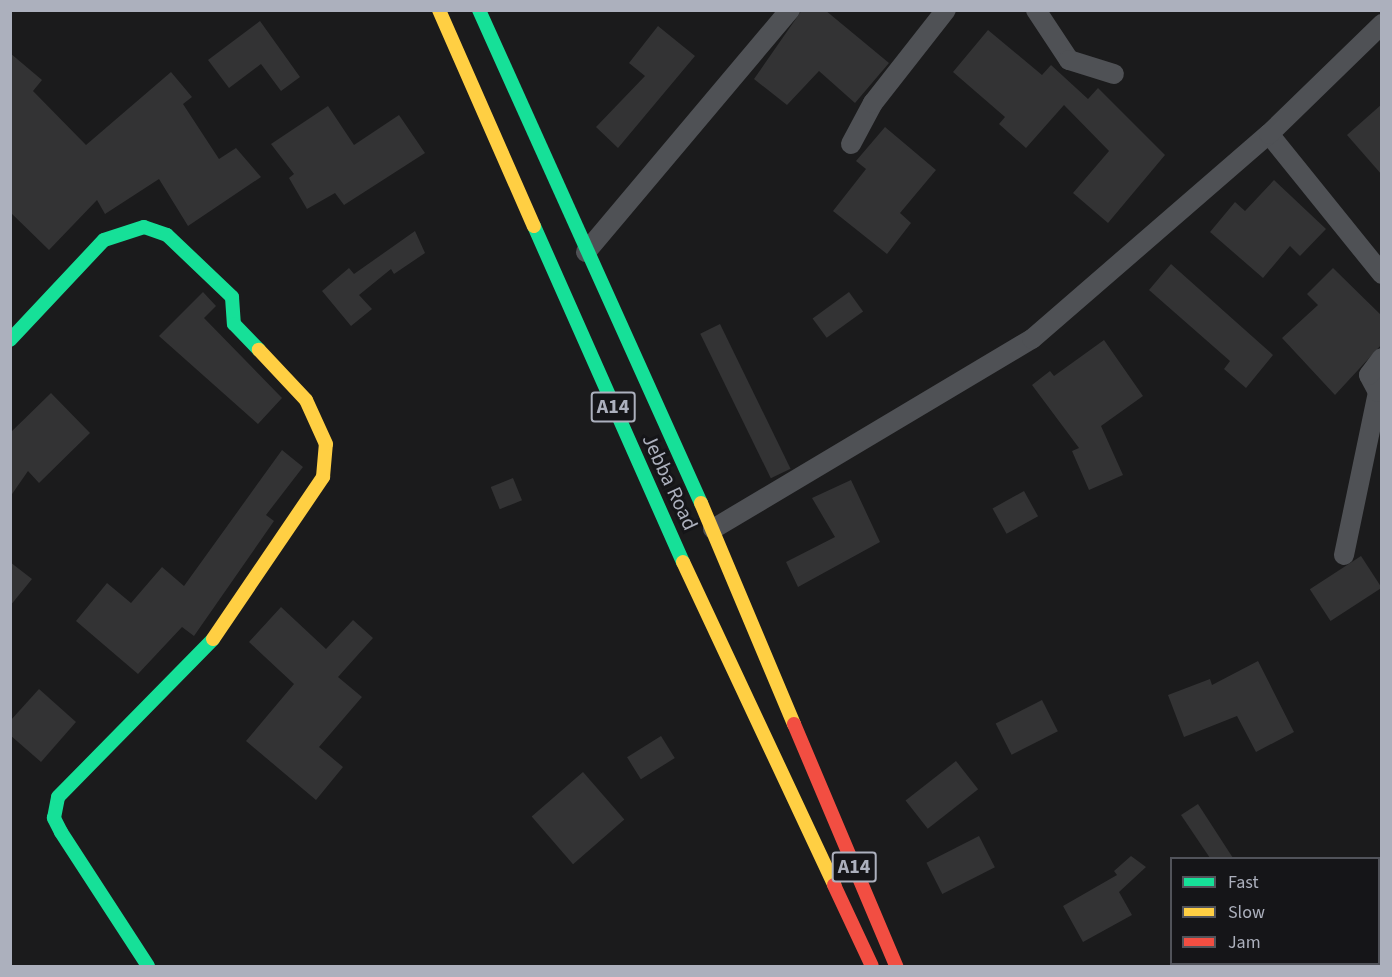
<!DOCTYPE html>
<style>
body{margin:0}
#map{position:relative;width:1392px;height:977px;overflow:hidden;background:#1b1b1c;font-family:"Source Sans 3",sans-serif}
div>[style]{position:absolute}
.building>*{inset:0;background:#333334;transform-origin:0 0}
.street>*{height:20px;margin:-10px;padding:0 10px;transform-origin:10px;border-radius:10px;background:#4f5155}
.fast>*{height:14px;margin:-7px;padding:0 7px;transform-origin:7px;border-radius:7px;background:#16e098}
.slow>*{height:14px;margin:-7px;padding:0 7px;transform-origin:7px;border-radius:7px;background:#ffcf43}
.jam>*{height:14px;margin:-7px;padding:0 7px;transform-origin:7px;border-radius:7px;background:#f24e42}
span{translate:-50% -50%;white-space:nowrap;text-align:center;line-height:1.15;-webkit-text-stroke:6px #151518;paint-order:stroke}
.shield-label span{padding:2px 4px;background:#151518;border:2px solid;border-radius:4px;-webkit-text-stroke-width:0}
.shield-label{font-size:20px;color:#acb0bd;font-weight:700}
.street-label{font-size:21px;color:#acb0bd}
.frame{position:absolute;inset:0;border:12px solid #acb0bd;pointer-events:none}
.legend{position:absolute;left:1170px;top:857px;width:210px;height:108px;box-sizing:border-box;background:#151518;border:2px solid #51535a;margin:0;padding:8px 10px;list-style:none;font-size:18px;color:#acb0bd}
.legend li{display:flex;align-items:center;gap:12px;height:30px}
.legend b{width:30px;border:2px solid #51535a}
</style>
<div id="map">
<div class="building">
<div style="clip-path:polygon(802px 10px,825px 10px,889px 63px,855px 103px,819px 71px,787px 105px,754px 79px)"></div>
<div style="clip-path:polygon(260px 21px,300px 77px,281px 91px,261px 64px,229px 88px,208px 60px)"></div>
<div style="clip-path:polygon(658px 26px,695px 56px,618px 148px,596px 127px,645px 76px,629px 63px)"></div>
<div style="clip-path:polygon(988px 30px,1042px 75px,1051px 65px,1088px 99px,1098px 88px,1165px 155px,1108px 223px,1073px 193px,1109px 151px,1064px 105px,1026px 148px,999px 124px,1005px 117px,953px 72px)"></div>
<div style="clip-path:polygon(10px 53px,42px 80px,33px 91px,86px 145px,171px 72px,192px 97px,183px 104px,219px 159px,236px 148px,261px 177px,188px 226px,159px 179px,105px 214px,97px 200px,49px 250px,10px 212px)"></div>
<div style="clip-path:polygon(1382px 104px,1382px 175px,1347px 135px)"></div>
<div style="clip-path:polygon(328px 106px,354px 145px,399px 115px,425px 153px,344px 205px,335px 193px,307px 209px,289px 178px,294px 174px,271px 144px)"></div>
<div style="clip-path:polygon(885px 127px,936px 170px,900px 213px,911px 223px,887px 254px,833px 211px,866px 169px,856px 161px)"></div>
<div style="clip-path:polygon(1274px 180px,1326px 229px,1300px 256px,1290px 246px,1263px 278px,1210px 232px,1235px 202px,1245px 211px)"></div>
<div style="clip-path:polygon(415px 231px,425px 253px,394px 274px,391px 269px,359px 295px,372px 309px,351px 326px,322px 291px,349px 268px,354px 274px)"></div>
<div style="clip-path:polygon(1171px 264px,1273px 355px,1246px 388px,1224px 369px,1230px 361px,1149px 290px)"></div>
<div style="clip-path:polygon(1333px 268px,1382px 316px,1382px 344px,1335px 395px,1282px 338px,1318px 305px,1307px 294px)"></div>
<div style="clip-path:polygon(203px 292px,216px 306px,204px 318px,282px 398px,258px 424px,159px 336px)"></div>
<div style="left:849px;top:292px;width:24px;height:45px;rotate:54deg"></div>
<div style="left:720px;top:324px;width:161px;height:22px;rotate:64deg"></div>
<div style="clip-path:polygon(1104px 340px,1143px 396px,1101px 426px,1123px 475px,1089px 490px,1072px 451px,1079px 448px,1032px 385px,1050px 371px,1054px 376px)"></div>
<div style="clip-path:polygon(51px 393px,90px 433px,39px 483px,28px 471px,10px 497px,10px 433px)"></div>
<div style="clip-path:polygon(282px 450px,303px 467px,266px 515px,274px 521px,194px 636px,182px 627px,138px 674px,76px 621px,107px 583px,131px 603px,162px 567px,184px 586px)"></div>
<div style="left:513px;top:478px;width:24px;height:24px;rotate:68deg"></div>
<div style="clip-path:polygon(851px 480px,880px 542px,798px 587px,786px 562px,835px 537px,812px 498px)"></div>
<div style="left:1024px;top:491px;width:29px;height:36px;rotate:61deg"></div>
<div style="left:1361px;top:556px;width:38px;height:61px;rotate:57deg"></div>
<div style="clip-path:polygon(10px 562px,32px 579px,10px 606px)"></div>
<div style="clip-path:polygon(281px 607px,326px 649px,353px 620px,373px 638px,338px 677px,362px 697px,319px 747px,343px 767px,316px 800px,246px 741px,294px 684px,249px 642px)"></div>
<div style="clip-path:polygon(1258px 661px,1294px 732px,1256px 752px,1237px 716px,1184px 737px,1168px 695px,1210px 679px,1212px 685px)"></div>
<div style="clip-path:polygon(39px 689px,76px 722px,41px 762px,10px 735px,10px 721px)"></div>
<div style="left:1042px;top:700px;width:35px;height:52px;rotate:63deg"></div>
<div style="left:661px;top:736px;width:26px;height:40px;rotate:58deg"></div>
<div style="left:956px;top:761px;width:36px;height:64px;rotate:52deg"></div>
<div style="left:583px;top:772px;width:63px;height:68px;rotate:49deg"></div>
<div style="clip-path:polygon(1198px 804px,1233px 858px,1210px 858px,1181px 815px)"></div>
<div style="left:979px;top:836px;width:35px;height:59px;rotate:63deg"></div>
<div style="clip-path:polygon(1131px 856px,1146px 867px,1119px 892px,1132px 915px,1083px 942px,1063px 906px,1117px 875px,1114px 871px)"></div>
</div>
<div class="street">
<div style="left:1036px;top:10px;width:60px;rotate:56.6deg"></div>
<div style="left:1069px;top:60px;width:47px;rotate:17.3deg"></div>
<div style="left:1269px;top:134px;width:180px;rotate:51.1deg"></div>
<div style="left:851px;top:144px;width:47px;rotate:-61.8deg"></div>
<div style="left:873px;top:103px;width:118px;rotate:-51.9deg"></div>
<div style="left:586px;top:252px;width:317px;rotate:-49.9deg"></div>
<div style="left:713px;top:529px;width:371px;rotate:-30.8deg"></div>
<div style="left:1032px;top:339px;width:313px;rotate:-40.9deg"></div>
<div style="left:1269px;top:134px;width:158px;rotate:-44.2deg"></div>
<div style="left:1344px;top:555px;width:167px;rotate:-78.2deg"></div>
<div style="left:1378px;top:392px;width:19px;rotate:-118deg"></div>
<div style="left:1369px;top:375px;width:21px;rotate:-53deg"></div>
</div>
<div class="fast">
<div style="left:479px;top:10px;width:541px;rotate:65.76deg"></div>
<div style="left:534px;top:226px;width:368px;rotate:66.1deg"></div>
<div style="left:10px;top:340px;width:137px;rotate:-46.8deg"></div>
<div style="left:104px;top:240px;width:42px;rotate:-18deg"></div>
<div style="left:144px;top:227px;width:24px;rotate:19deg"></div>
<div style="left:167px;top:235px;width:90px;rotate:43.6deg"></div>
<div style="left:232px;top:297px;width:27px;rotate:86deg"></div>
<div style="left:234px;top:324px;width:36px;rotate:46deg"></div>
<div style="left:148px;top:966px;width:160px;rotate:-123deg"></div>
<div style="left:61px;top:832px;width:16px;rotate:-117deg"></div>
<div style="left:54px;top:818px;width:21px;rotate:-79deg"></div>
<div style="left:58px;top:797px;width:221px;rotate:-45.5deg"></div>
</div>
<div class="slow">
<div style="left:439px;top:10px;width:236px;rotate:66.3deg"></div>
<div style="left:701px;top:503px;width:240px;rotate:67.2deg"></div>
<div style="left:683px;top:562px;width:357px;rotate:64.9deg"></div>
<div style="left:213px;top:639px;width:196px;rotate:-55.8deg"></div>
<div style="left:323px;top:477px;width:33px;rotate:-85deg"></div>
<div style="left:326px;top:444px;width:48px;rotate:-114.4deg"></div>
<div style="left:306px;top:400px;width:69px;rotate:-133.2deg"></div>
</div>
<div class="jam">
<div style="left:794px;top:724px;width:263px;rotate:67.1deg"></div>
<div style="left:834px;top:885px;width:89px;rotate:64.9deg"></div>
</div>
<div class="shield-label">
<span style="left:613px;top:407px">A14</span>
<span style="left:854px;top:867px">A14</span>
</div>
<div class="street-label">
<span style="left:670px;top:482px;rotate:65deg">Jebba Road</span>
</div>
<div class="frame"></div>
<ul class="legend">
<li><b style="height:8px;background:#16e098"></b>Fast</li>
<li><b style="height:8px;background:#ffcf43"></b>Slow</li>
<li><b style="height:8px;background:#f24e42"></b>Jam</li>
</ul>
</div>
